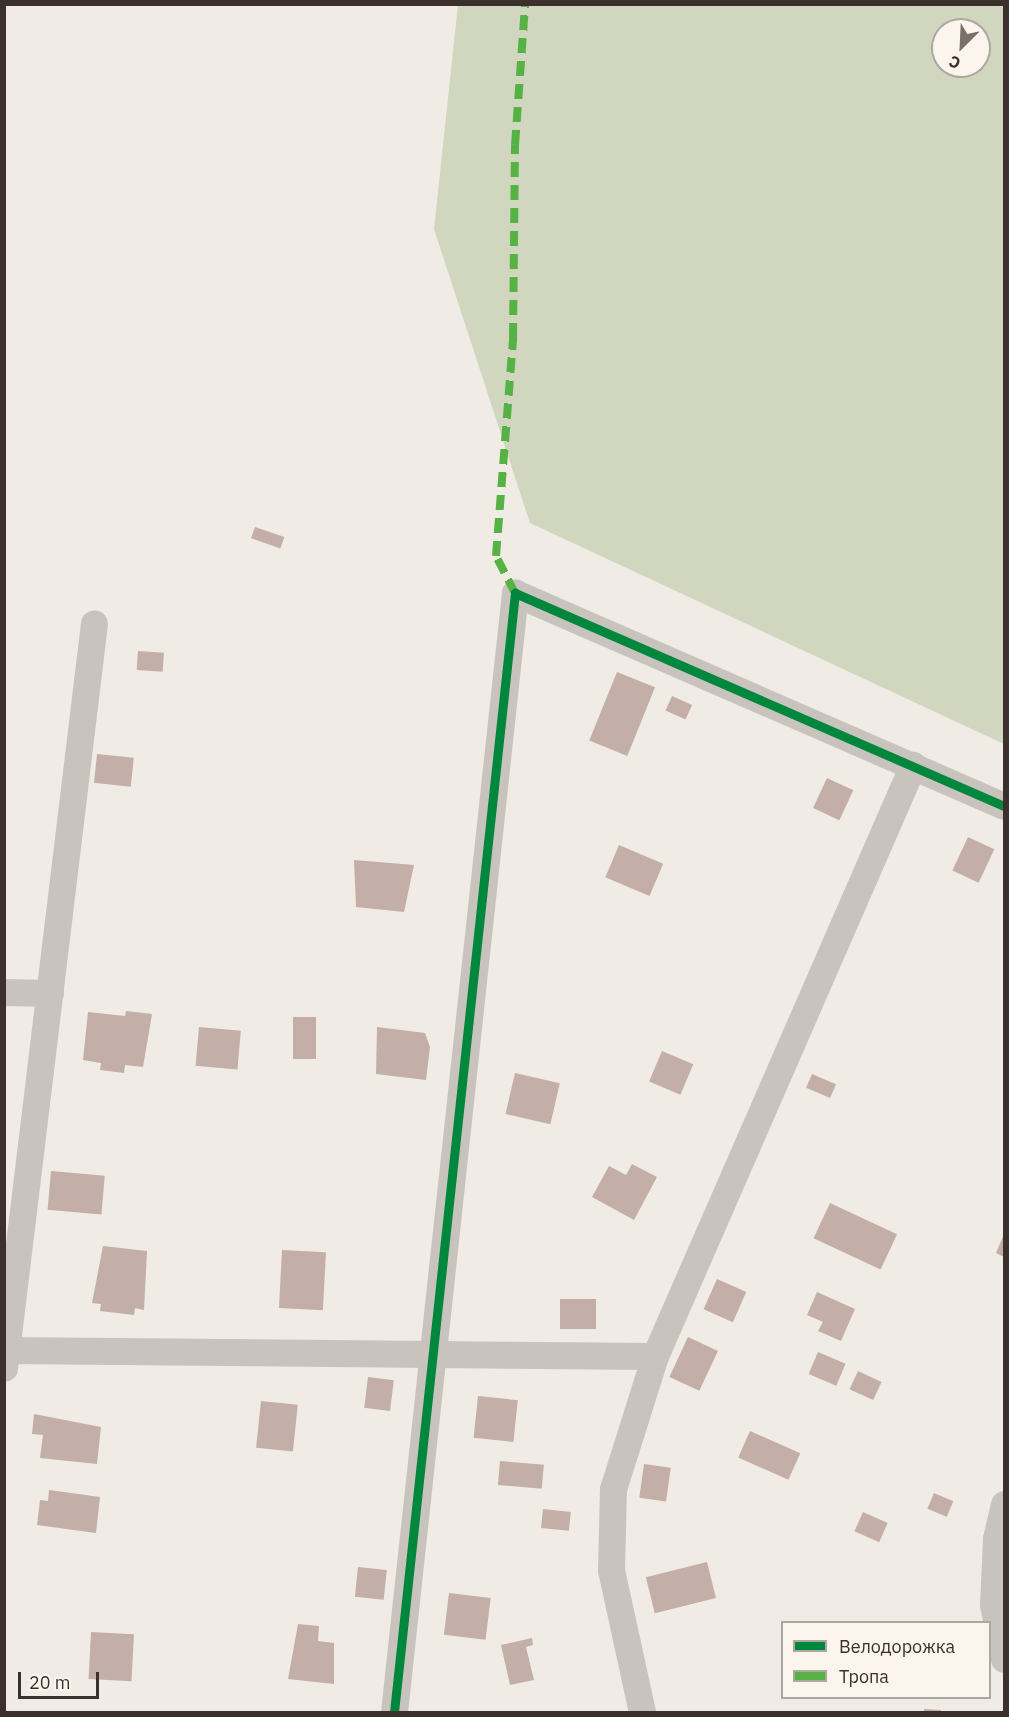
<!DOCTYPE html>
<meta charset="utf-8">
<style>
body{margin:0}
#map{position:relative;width:1009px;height:1717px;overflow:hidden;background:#f0ebe5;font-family:"IBM Plex Sans",sans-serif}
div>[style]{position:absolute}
.green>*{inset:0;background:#d1d6bf}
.building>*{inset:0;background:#c3afa7;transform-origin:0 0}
.minor>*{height:27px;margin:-13.5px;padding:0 13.5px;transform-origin:13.5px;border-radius:13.5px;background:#c9c3be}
.quiet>*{height:8px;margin-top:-4px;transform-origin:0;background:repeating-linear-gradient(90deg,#57b246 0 15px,transparent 0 23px)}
.cycleway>*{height:9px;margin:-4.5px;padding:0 4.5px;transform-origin:4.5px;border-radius:4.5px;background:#00873e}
span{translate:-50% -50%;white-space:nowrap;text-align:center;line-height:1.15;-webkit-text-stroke:4.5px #fbf5ee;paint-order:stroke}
.frame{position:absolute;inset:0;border:6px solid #3b302b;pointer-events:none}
.legend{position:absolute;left:781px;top:1621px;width:210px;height:78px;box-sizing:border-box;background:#fbf5ee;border:2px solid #aea6a0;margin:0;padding:8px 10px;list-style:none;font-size:18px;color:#3b302b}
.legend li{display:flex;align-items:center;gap:12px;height:30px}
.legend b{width:30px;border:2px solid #aea6a0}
.north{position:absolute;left:931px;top:18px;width:60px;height:60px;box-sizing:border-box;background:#fbf5ee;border:2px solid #aea6a0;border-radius:50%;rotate:204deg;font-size:16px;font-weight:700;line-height:24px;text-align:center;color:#3b302b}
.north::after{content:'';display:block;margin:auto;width:21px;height:27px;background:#7a716c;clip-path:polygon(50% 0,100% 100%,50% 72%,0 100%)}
.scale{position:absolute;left:18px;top:1672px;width:81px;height:27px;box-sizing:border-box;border:3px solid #3b302b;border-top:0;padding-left:8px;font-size:18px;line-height:21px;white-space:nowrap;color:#3b302b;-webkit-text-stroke:4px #fbf5ee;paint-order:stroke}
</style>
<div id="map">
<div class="green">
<div style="clip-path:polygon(evenodd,458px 5px,1004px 5px,1004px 744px,530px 523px,434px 229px,458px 5px,943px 30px,979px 30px,979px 66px,943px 66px,943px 30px)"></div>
</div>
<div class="building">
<div style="left:255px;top:527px;width:31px;height:12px;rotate:19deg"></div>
<div style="left:138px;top:651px;width:26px;height:19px;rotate:4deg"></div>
<div style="left:617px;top:672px;width:41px;height:74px;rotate:22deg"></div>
<div style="left:672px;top:696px;width:22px;height:16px;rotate:24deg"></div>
<div style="left:97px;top:754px;width:37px;height:29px;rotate:6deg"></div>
<div style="left:827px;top:778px;width:29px;height:33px;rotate:25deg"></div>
<div style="left:968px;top:837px;width:29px;height:37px;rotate:25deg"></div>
<div style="left:619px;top:845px;width:48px;height:35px;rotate:23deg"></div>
<div style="clip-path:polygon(354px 860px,414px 865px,404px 912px,356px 907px)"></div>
<div style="clip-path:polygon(126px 1011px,152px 1014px,143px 1067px,125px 1065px,124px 1073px,100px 1070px,101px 1063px,83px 1060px,88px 1012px,125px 1016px)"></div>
<div style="left:293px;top:1017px;width:23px;height:42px"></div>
<div style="left:199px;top:1027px;width:42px;height:39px;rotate:5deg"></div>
<div style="clip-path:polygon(377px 1027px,425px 1033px,430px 1047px,426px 1080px,376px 1074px)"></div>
<div style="left:662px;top:1051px;width:34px;height:33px;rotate:23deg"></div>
<div style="left:515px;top:1073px;width:46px;height:42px;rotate:13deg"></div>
<div style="left:812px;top:1074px;width:26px;height:15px;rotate:23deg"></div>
<div style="clip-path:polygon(632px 1164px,657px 1177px,634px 1220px,592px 1197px,609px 1166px,626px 1175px)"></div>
<div style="left:51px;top:1171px;width:54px;height:39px;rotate:5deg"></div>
<div style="left:830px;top:1203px;width:74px;height:39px;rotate:25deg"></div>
<div style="clip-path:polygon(1004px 1234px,1004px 1257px,996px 1253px)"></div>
<div style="clip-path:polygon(103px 1246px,147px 1251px,144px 1310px,135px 1308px,134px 1315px,100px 1311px,101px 1304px,92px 1303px)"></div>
<div style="left:282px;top:1250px;width:44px;height:58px;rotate:3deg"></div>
<div style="left:717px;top:1279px;width:32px;height:33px;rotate:24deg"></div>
<div style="clip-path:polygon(817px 1292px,855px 1309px,841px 1341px,818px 1331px,823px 1322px,807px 1315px)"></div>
<div style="left:560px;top:1299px;width:36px;height:30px"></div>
<div style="left:688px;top:1337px;width:33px;height:44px;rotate:25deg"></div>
<div style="left:818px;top:1352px;width:30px;height:24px;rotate:23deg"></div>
<div style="left:858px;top:1371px;width:26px;height:20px;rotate:25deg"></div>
<div style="left:368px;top:1377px;width:26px;height:31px;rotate:7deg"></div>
<div style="left:478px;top:1396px;width:40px;height:42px;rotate:6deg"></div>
<div style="left:261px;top:1401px;width:37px;height:47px;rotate:6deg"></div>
<div style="clip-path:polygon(34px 1414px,101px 1427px,97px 1464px,40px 1458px,43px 1435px,32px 1434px)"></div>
<div style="left:750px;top:1431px;width:55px;height:29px;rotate:24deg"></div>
<div style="left:500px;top:1461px;width:44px;height:24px;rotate:5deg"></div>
<div style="left:644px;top:1464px;width:27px;height:34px;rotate:8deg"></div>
<div style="clip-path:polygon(49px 1490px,100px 1497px,96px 1533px,37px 1525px,40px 1500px,48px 1501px)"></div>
<div style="left:934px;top:1493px;width:21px;height:17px;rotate:23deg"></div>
<div style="left:543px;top:1509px;width:28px;height:19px;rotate:6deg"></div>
<div style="left:863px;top:1512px;width:27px;height:21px;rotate:24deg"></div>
<div style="left:707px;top:1562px;width:37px;height:63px;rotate:76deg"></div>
<div style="left:358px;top:1567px;width:29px;height:30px;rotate:6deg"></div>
<div style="left:449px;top:1593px;width:42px;height:42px;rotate:7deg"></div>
<div style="clip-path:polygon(298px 1624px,319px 1626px,318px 1641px,334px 1643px,334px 1684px,288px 1679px)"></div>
<div style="left:91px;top:1632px;width:43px;height:47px;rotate:3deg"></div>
<div style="clip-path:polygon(532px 1638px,533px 1645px,526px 1647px,534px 1680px,510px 1685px,501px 1645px)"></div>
<div style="clip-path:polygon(924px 1709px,941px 1710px,941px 1712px,924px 1712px)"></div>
</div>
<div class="minor">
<div style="left:4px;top:992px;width:46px;rotate:1.2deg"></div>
<div style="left:4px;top:1350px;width:651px;rotate:0.53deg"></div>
<div style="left:4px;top:1368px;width:750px;rotate:-83.11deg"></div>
<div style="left:1004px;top:1504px;width:36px;rotate:103deg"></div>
<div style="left:996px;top:1539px;width:65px;rotate:92.6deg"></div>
<div style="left:993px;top:1604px;width:56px;rotate:78.7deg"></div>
<div style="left:394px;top:1712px;width:1126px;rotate:-83.83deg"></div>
<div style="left:515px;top:593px;width:533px;rotate:23.54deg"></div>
<div style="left:642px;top:1712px;width:145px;rotate:-102.3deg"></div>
<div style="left:611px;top:1570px;width:81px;rotate:-88.6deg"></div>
<div style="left:613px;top:1489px;width:139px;rotate:-72.5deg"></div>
<div style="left:655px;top:1356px;width:645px;rotate:-66.42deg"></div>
</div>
<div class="quiet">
<div style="left:515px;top:593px;width:42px;rotate:-117.2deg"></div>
<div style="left:496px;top:556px;width:219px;rotate:-85.5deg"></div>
<div style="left:513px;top:338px;width:193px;rotate:-89.4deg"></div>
<div style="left:515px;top:145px;width:141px;rotate:-85.9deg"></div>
</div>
<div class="cycleway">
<div style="left:394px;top:1712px;width:1126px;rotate:-83.83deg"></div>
<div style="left:515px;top:593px;width:533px;rotate:23.54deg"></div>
</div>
<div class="frame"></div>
<ul class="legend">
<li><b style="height:8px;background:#00873e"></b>Велодорожка</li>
<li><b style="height:8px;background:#57b246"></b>Тропа</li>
</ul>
<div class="north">С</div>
<div class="scale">20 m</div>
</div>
